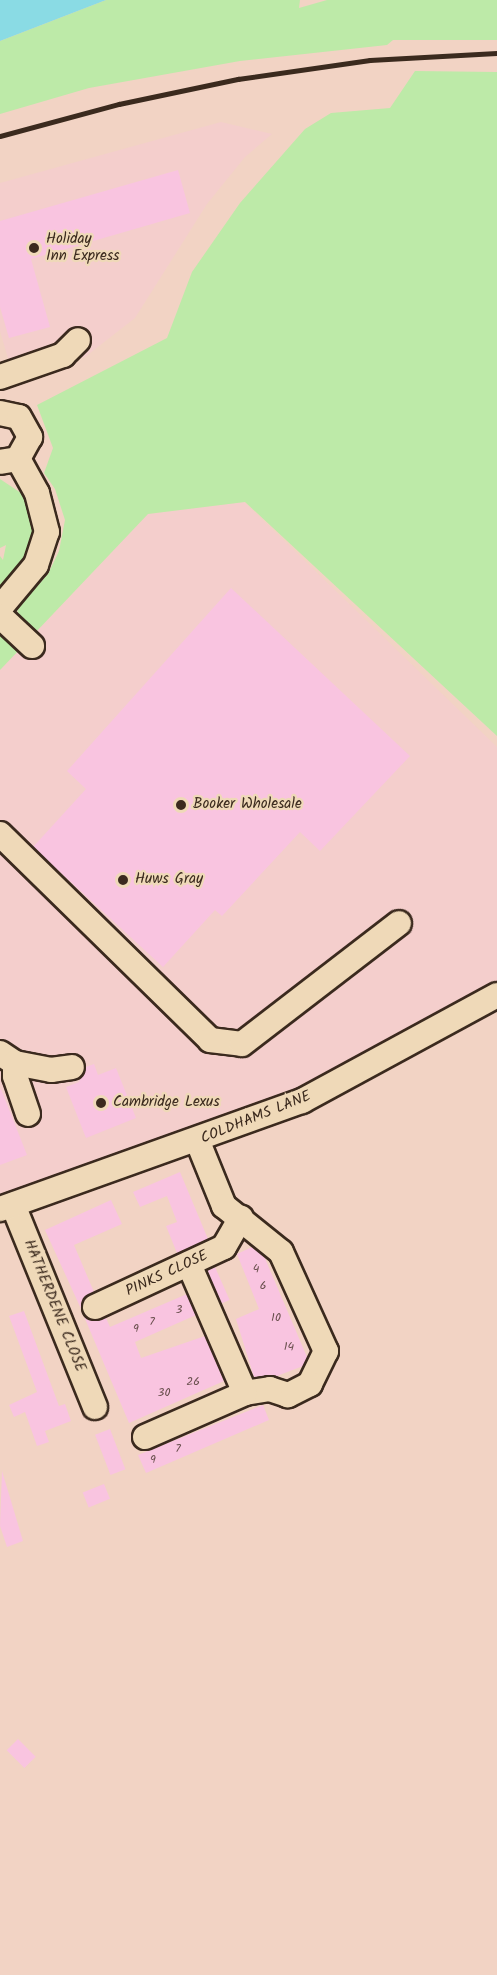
<!DOCTYPE html>
<style>
body{margin:0}
#map{position:relative;width:497px;height:1975px;overflow:hidden;background:#f2d3c4;font-family:Kalam,sans-serif}
div>[style]{position:absolute}
.built>*{inset:0;background:#f4cecc}
.green>*{inset:0;background:#bdeaa8}
.water>*{inset:0;background:#8adbe4}
.building>*{inset:0;background:#f9c4e0;transform-origin:0 0}
.roads{filter:drop-shadow(2px 0 #3b2a1e) drop-shadow(-2px 0 #3b2a1e) drop-shadow(0 2px #3b2a1e) drop-shadow(0 -2px #3b2a1e)}
.minor>*{height:24px;margin:-12px;padding:0 12px;transform-origin:12px;border-radius:12px;background:#efd9b8}
.rail>*{height:4.5px;margin:-2.25px;padding:0 2.25px;transform-origin:2.25px;border-radius:2.25px;background:#3b2a1e}
.dots>*{width:16px;height:16px;translate:-50% -50%;box-sizing:border-box;border:3px solid #efd9b8;border-radius:50%}
span{translate:-50% -50%;white-space:nowrap;text-align:center;line-height:1.15;-webkit-text-stroke:4.5px #efd9b8;paint-order:stroke}
.number-label{font-size:12px;color:#6a504e}
.number-label span{-webkit-text-stroke-width:0}
.poi-label{font-size:15px;color:#3b2a1e}
.left{translate:0 -50%;text-align:left}
.street-label{font-size:15px;color:#3b2a1e}
</style>
<div id="map">
<div class="built">
<div style="clip-path:polygon(221px 122px,272px 134px,245px 157px,207px 204px,135px 318px,85px 357px,14px 379px,0 331px,0 183px)"></div>
<div style="clip-path:polygon(244px 502px,497px 747px,497px 983px,343px 1075px,0 1199px,0 670px,148px 514px)"></div>
</div>
<div class="green">
<div style="clip-path:polygon(106px 0,300px 0,299px 8px,327px 0,497px 0,497px 40px,393px 40px,387px 45px,240px 61px,89px 88px,0 114px,0 41px)"></div>
<div style="clip-path:polygon(415px 71px,497px 72px,497px 736px,245px 502px,148px 514px,34px 634px,20px 621px,17px 609px,48px 574px,59px 551px,65px 520px,55px 489px,44px 473px,53px 448px,37px 405px,167px 338px,192px 272px,240px 203px,305px 129px,331px 113px,390px 108px)"></div>
<div style="clip-path:polygon(0 479px,27px 497px,33px 536px,22px 563px,0 586px,0 556px,3px 560px,6px 545px,0 548px)"></div>
<div style="clip-path:polygon(0 632px,22px 647px,0 670px)"></div>
</div>
<div class="water">
<div style="clip-path:polygon(0 0,106px 0,0 41px)"></div>
</div>
<div class="building">
<div style="clip-path:polygon(178px 170px,190px 213px,31px 259px,50px 327px,9px 338px,0 307px,0 221px)"></div>
<div style="clip-path:polygon(231px 588px,410px 756px,320px 851px,300px 832px,222px 916px,215px 910px,163px 967px,33px 847px,86px 789px,67px 771px)"></div>
<div style="clip-path:polygon(94px 1064px,98px 1075px,116px 1068px,136px 1118px,86px 1138px,66px 1087px,79px 1082px,86px 1067px)"></div>
<div style="clip-path:polygon(1px 1089px,27px 1155px,0 1165px,0 1090px)"></div>
<div style="clip-path:polygon(180px 1172px,208px 1239px,177px 1253px,166px 1226px,177px 1222px,167px 1196px,140px 1207px,133px 1192px)"></div>
<div style="clip-path:polygon(111px 1200px,122px 1224px,74px 1245px,94px 1292px,83px 1299px,82px 1311px,45px 1230px)"></div>
<div style="clip-path:polygon(252px 1247px,264px 1256px,307px 1357px,303px 1366px,277px 1376px,254px 1377px,236px 1319px,259px 1309px,237px 1254px)"></div>
<div style="left:215px;top:1267px;width:36px;height:9px;rotate:66deg"></div>
<div style="clip-path:polygon(187px 1294px,196px 1315px,135px 1342px,141px 1358px,205px 1336px,224px 1381px,129px 1423px,83px 1314px,93px 1321px,106px 1318px,110px 1327px)"></div>
<div style="clip-path:polygon(24px 1311px,59px 1406px,65px 1404px,71px 1421px,45px 1431px,49px 1442px,37px 1446px,25px 1412px,14px 1417px,9px 1405px,37px 1392px,9px 1316px)"></div>
<div style="clip-path:polygon(263px 1405px,269px 1420px,146px 1473px,138px 1455px)"></div>
<div style="left:110px;top:1429px;width:43px;height:16px;rotate:69deg"></div>
<div style="clip-path:polygon(2px 1471px,23px 1541px,7px 1547px,0 1526px)"></div>
<div style="left:104px;top:1484px;width:16px;height:23px;rotate:68deg"></div>
<div style="left:18px;top:1739px;width:25px;height:16px;rotate:45deg"></div>
</div>
<div class="roads">
<div class="minor">
<div style="left:0;top:377px;width:67px;rotate:-19.2deg"></div>
<div style="left:63px;top:355px;width:21px;rotate:-45deg"></div>
<div style="left:0;top:413px;width:19px;rotate:12deg"></div>
<div style="left:19px;top:417px;width:23px;rotate:61deg"></div>
<div style="left:30px;top:437px;width:25px;rotate:119deg"></div>
<div style="left:18px;top:459px;width:18px;rotate:171deg"></div>
<div style="left:0;top:608px;width:56px;rotate:-50.1deg"></div>
<div style="left:36px;top:565px;width:35px;rotate:-72deg"></div>
<div style="left:47px;top:532px;width:40px;rotate:-104.4deg"></div>
<div style="left:37px;top:493px;width:39px;rotate:-119deg"></div>
<div style="left:0;top:616px;width:44px;rotate:43.2deg"></div>
<div style="left:0;top:834px;width:294px;rotate:44.4deg"></div>
<div style="left:210px;top:1040px;width:32px;rotate:7deg"></div>
<div style="left:242px;top:1044px;width:198px;rotate:-37.6deg"></div>
<div style="left:0;top:1053px;width:18px;rotate:34deg"></div>
<div style="left:15px;top:1063px;width:13px;rotate:90deg"></div>
<div style="left:15px;top:1076px;width:40px;rotate:71.1deg"></div>
<div style="left:15px;top:1063px;width:37px;rotate:11deg"></div>
<div style="left:51px;top:1070px;width:21px;rotate:-8deg"></div>
<div style="left:198px;top:1142px;width:69px;rotate:67.9deg"></div>
<div style="left:224px;top:1206px;width:73px;rotate:38.9deg"></div>
<div style="left:281px;top:1252px;width:109px;rotate:65.6deg"></div>
<div style="left:326px;top:1351px;width:37px;rotate:116deg"></div>
<div style="left:310px;top:1384px;width:25px;rotate:153deg"></div>
<div style="left:288px;top:1395px;width:19px;rotate:-162deg"></div>
<div style="left:270px;top:1389px;width:25px;rotate:171deg"></div>
<div style="left:13px;top:1205px;width:218px;rotate:67.9deg"></div>
<div style="left:0;top:1209px;width:321px;rotate:-19.7deg"></div>
<div style="left:302px;top:1101px;width:222px;rotate:-28.5deg"></div>
<div style="left:95px;top:1307px;width:142px;rotate:-24.9deg"></div>
<div style="left:224px;top:1247px;width:34px;rotate:-60deg"></div>
<div style="left:145px;top:1437px;width:109px;rotate:-23.7deg"></div>
<div style="left:245px;top:1393px;width:141px;rotate:-113.5deg"></div>
</div>
</div>
<div class="rail">
<div style="left:0;top:136px;width:123px;rotate:-15.1deg"></div>
<div style="left:119px;top:104px;width:122px;rotate:-11.9deg"></div>
<div style="left:238px;top:79px;width:133px;rotate:-8.2deg"></div>
<div style="left:370px;top:60px;width:127px;rotate:-3.2deg"></div>
</div>
<div class="dots">
<div style="left:34px;top:248px;background:#3b2a1e"></div>
<div style="left:181px;top:805px;background:#3b2a1e"></div>
<div style="left:123px;top:880px;background:#3b2a1e"></div>
<div style="left:101px;top:1103px;background:#3b2a1e"></div>
</div>
<div class="number-label">
<span style="left:256px;top:1269px">4</span>
<span style="left:263px;top:1286px">6</span>
<span style="left:179px;top:1310px">3</span>
<span style="left:276px;top:1318px">10</span>
<span style="left:152px;top:1322px">7</span>
<span style="left:136px;top:1329px">9</span>
<span style="left:289px;top:1347px">14</span>
<span style="left:193px;top:1382px">26</span>
<span style="left:164px;top:1393px">30</span>
<span style="left:178px;top:1449px">7</span>
<span style="left:153px;top:1460px">9</span>
</div>
<div class="poi-label">
<span class="left" style="left:46px;top:248px">Holiday<br>Inn Express</span>
<span class="left" style="left:193px;top:805px">Booker Wholesale</span>
<span class="left" style="left:135px;top:880px">Huws Gray</span>
<span class="left" style="left:113px;top:1103px">Cambridge Lexus</span>
</div>
<div class="street-label">
<span style="left:256px;top:1118px;rotate:-22deg">COLDHAMS LANE</span>
<span style="left:167px;top:1274px;rotate:-25deg">PINKS CLOSE</span>
<span style="left:54px;top:1306px;rotate:68deg">HATHERDENE CLOSE</span>
</div>
</div>
